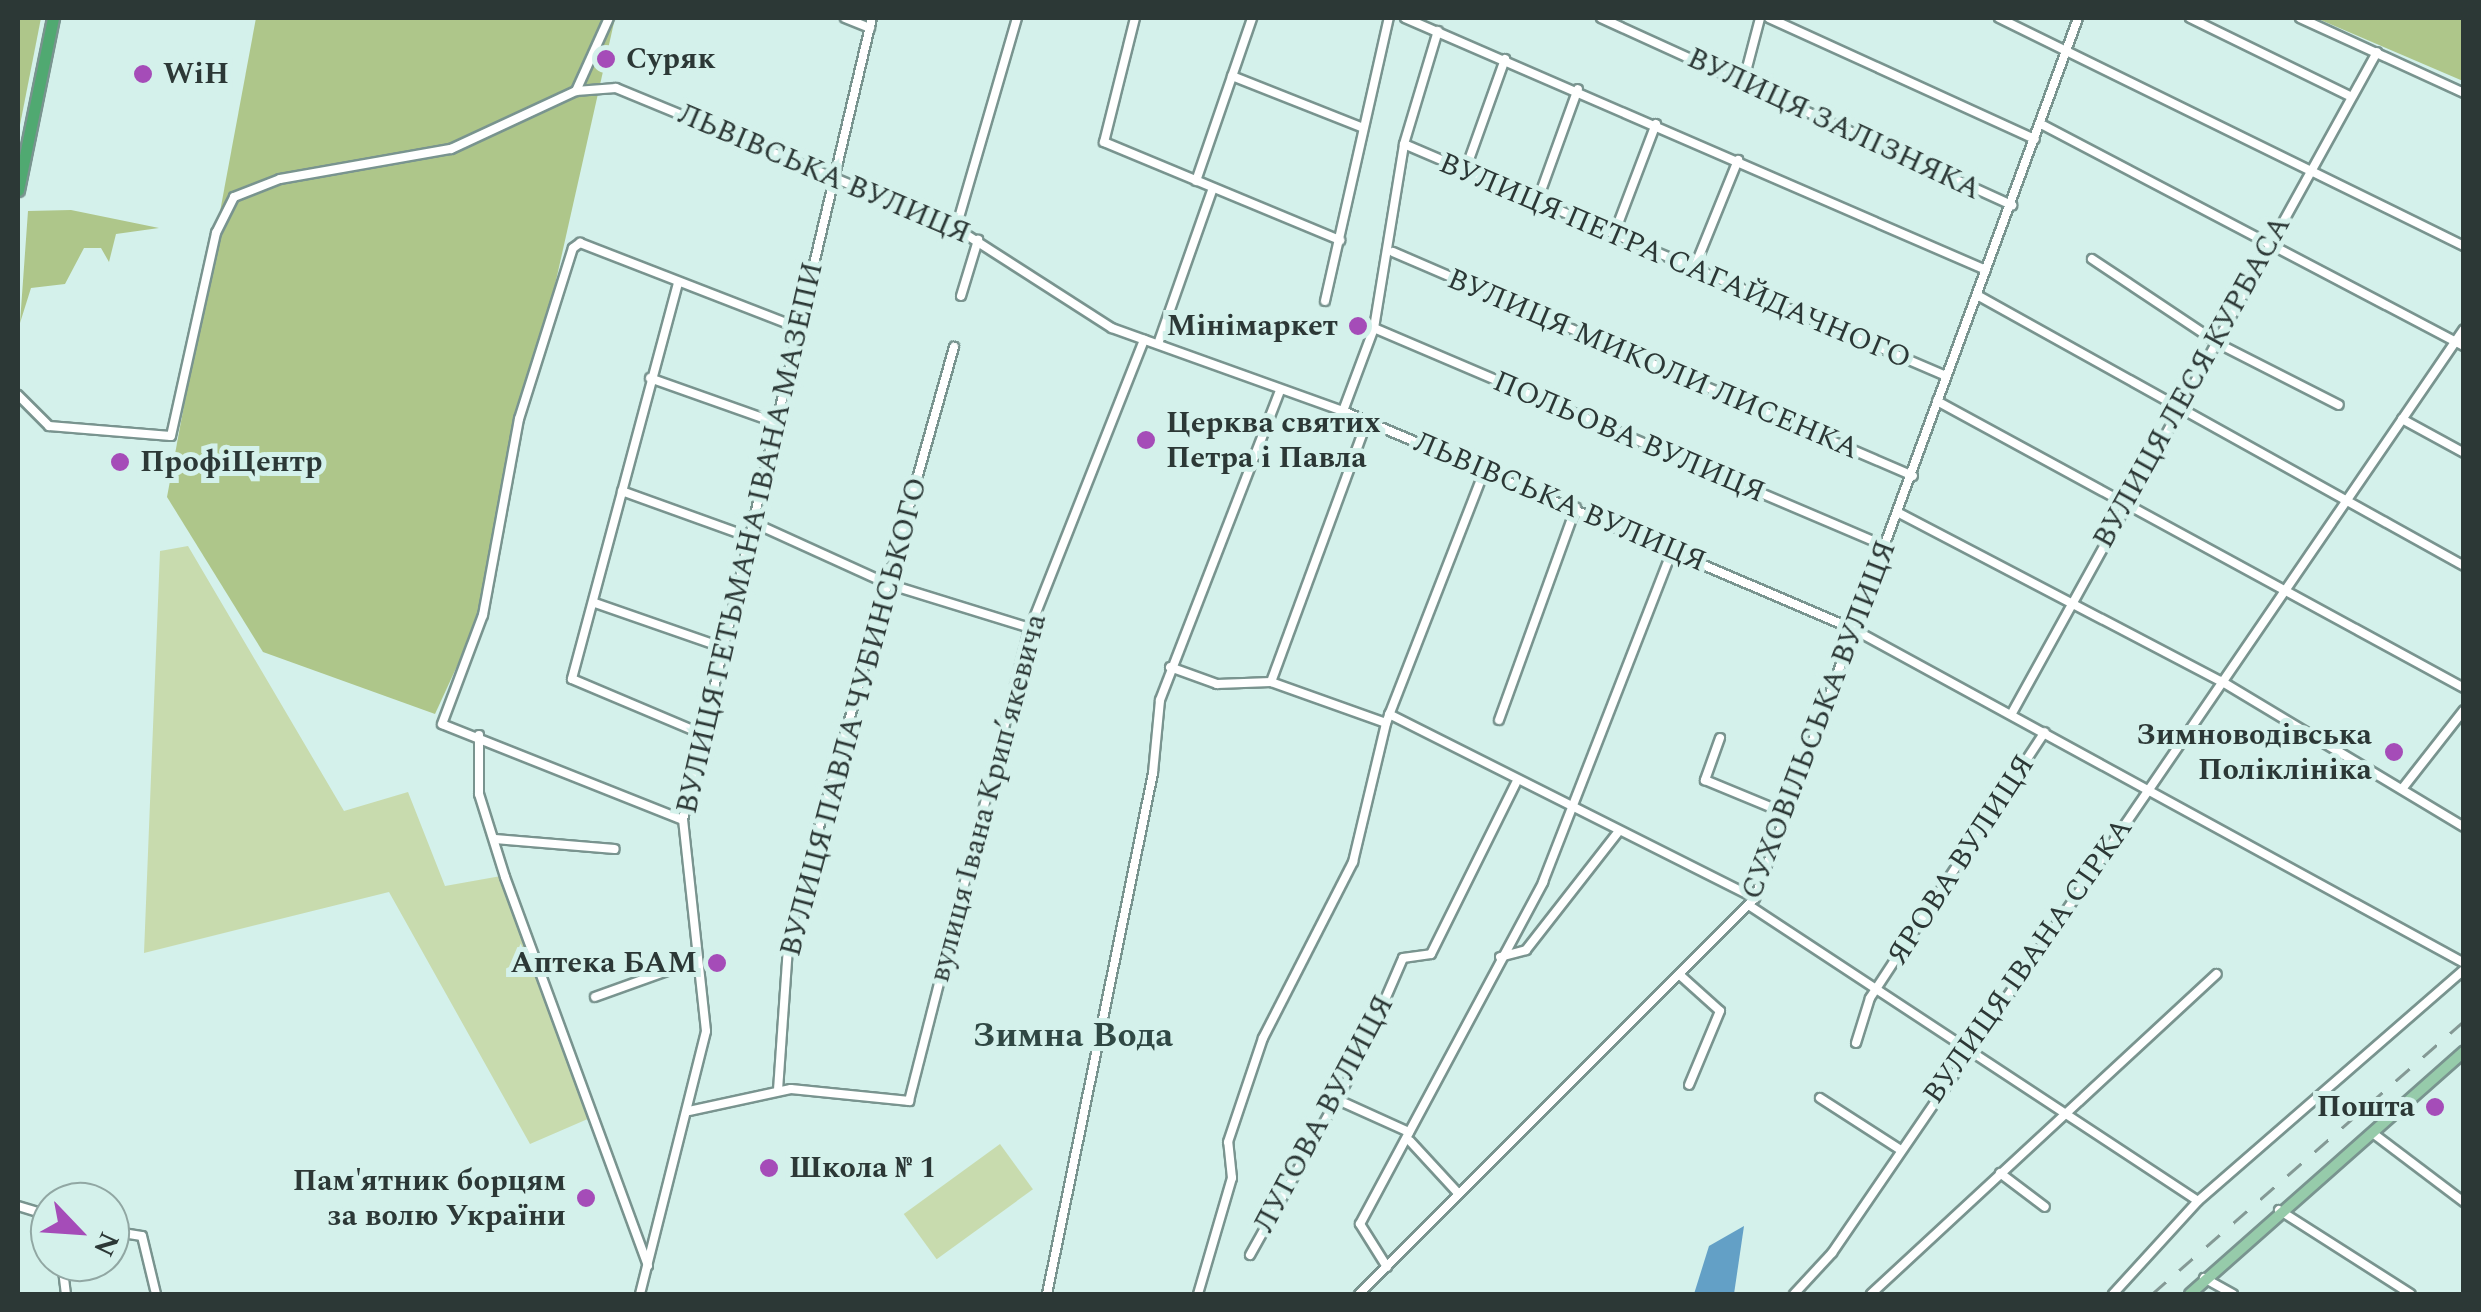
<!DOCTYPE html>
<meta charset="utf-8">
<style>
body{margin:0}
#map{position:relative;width:2481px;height:1312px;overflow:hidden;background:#d4f1eb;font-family:Spectral,serif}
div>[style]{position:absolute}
.green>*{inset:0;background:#c8dbae;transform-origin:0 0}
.forest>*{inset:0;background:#aec68a}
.water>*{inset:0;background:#63a0c6}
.roads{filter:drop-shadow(2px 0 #79948f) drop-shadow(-2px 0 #79948f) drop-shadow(0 2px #79948f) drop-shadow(0 -2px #79948f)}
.minor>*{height:8px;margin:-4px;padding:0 4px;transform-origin:4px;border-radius:4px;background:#fff}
.major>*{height:10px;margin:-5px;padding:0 5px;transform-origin:5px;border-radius:5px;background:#96cbaa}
.highway>*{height:11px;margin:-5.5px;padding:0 5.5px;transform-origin:5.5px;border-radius:5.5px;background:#50a971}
.rail>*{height:2.5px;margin-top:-1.25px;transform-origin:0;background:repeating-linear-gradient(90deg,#849995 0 18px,transparent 0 36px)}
.dots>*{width:28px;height:28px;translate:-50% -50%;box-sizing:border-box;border:5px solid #d4f1eb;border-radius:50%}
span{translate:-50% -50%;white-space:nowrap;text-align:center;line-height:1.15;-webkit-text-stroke:10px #d4f1eb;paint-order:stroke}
.poi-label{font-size:30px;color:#2c3836;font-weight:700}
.left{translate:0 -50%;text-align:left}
.right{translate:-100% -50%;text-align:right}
.street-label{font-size:30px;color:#2c3836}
.quarter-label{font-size:35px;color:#304844;font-weight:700}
.frame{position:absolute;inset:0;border:20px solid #2c3836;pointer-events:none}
.north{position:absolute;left:30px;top:1182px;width:100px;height:100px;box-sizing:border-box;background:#d4f1eb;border:2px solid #91a7a3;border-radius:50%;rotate:115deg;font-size:28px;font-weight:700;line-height:40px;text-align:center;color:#2c3836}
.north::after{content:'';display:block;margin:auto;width:35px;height:45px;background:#a54cb8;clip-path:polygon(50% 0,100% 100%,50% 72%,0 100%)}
</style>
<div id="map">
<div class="green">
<div style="clip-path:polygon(188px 546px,344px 811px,408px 792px,445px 886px,501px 876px,590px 1118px,530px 1144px,389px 892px,144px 953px,160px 551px)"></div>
<div style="left:1000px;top:1144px;width:56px;height:119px;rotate:54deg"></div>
</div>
<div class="forest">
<div style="clip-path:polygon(18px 18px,41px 18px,18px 135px)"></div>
<div style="clip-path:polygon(256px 18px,615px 18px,481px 614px,435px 714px,263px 652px,167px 497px)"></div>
<div style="clip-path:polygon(2316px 18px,2463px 18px,2463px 81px)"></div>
<div style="clip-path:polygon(71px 210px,159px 228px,116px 234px,109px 262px,101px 248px,84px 248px,65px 284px,31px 288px,20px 323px,28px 211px)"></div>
</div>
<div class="water">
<div style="clip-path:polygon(1744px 1226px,1734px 1294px,1694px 1294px,1709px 1246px)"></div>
</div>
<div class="roads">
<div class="minor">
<div style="left:845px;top:18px;width:27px;rotate:22deg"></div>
<div style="left:1135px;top:18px;width:128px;rotate:104deg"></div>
<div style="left:1104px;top:142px;width:256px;rotate:22.6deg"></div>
<div style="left:1405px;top:18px;width:633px;rotate:23.45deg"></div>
<div style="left:1601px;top:18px;width:452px;rotate:24.5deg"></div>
<div style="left:1769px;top:18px;width:292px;rotate:24.5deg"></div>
<div style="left:1999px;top:18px;width:518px;rotate:26.12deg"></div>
<div style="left:2190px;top:18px;width:178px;rotate:26deg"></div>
<div style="left:2300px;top:18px;width:180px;rotate:24.6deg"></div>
<div style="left:1232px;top:76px;width:139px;rotate:21.6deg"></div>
<div style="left:1743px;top:83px;width:67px;rotate:-75.3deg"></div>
<div style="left:576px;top:91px;width:80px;rotate:-65.7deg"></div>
<div style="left:2041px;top:124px;width:478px;rotate:27.7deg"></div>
<div style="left:1404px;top:144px;width:590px;rotate:23.17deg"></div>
<div style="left:1465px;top:171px;width:119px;rotate:-70.3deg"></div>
<div style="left:1196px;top:181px;width:172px;rotate:-71deg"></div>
<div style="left:1537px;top:202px;width:120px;rotate:-70.1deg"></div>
<div style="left:956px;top:228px;width:219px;rotate:-73.8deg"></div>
<div style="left:1613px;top:237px;width:121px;rotate:-69.2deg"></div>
<div style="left:1393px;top:252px;width:566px;rotate:23.3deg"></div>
<div style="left:2092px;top:259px;width:155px;rotate:33.7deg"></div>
<div style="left:2221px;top:345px;width:132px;rotate:27deg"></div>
<div style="left:1693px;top:271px;width:120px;rotate:-67.9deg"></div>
<div style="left:678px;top:283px;width:410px;rotate:105deg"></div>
<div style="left:572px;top:679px;width:141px;rotate:22.9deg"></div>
<div style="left:1977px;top:295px;width:557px;rotate:29.09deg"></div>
<div style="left:961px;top:296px;width:59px;rotate:-73.1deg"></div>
<div style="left:1325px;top:301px;width:290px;rotate:-77.3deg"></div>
<div style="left:1374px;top:328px;width:556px;rotate:23.1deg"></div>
<div style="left:1158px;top:344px;width:162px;rotate:-70.6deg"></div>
<div style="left:650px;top:378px;width:135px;rotate:19.5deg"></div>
<div style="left:18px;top:395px;width:44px;rotate:45deg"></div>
<div style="left:49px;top:426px;width:122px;rotate:4.7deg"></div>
<div style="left:171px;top:436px;width:208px;rotate:-77.5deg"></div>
<div style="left:216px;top:233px;width:40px;rotate:-63.4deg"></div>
<div style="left:234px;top:197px;width:49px;rotate:-21.4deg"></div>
<div style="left:280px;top:179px;width:174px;rotate:-10deg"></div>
<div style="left:451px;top:149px;width:138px;rotate:-24.9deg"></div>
<div style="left:576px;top:91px;width:40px;rotate:-4.3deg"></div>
<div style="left:616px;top:88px;width:368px;rotate:22.4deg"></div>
<div style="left:956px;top:228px;width:185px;rotate:32.7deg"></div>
<div style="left:1112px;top:328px;width:245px;rotate:19.8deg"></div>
<div style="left:1343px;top:411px;width:555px;rotate:23.14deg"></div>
<div style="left:1853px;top:629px;width:696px;rotate:28.66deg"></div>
<div style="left:1937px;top:401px;width:600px;rotate:28.57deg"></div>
<div style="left:1343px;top:411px;width:89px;rotate:-69.5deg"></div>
<div style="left:1374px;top:328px;width:186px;rotate:-80.7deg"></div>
<div style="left:1404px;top:144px;width:118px;rotate:-73.3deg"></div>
<div style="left:2402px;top:419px;width:71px;rotate:28.7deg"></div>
<div style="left:622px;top:491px;width:135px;rotate:19.9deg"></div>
<div style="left:1899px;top:513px;width:363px;rotate:27.6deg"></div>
<div style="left:2221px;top:681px;width:283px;rotate:31deg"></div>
<div style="left:752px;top:522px;width:149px;rotate:24.5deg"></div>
<div style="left:888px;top:584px;width:149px;rotate:17.2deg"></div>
<div style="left:595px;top:603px;width:137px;rotate:19.2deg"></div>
<div style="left:1170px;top:667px;width:50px;rotate:19.9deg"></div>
<div style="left:1217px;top:684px;width:54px;rotate:-2.1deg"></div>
<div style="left:1271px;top:682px;width:122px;rotate:19.6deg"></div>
<div style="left:1271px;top:682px;width:278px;rotate:-69.8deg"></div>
<div style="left:2012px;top:713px;width:755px;rotate:-61.09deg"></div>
<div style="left:1389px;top:714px;width:410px;rotate:26.7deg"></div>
<div style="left:1499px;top:720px;width:226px;rotate:-70.1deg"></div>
<div style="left:479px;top:735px;width:59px;rotate:90deg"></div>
<div style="left:479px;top:794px;width:87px;rotate:72.6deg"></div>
<div style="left:505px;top:877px;width:414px;rotate:69.8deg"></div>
<div style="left:1720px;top:738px;width:45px;rotate:109.7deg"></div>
<div style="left:1705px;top:780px;width:89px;rotate:22.5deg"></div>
<div style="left:2402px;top:789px;width:100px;rotate:-51.9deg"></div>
<div style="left:683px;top:820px;width:259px;rotate:-158.3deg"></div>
<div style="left:442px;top:724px;width:116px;rotate:-69.4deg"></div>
<div style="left:483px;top:615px;width:199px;rotate:-79.6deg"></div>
<div style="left:519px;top:419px;width:179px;rotate:-72.5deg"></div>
<div style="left:573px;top:248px;width:9px;rotate:-36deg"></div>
<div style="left:580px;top:243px;width:233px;rotate:21.2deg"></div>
<div style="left:495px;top:839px;width:120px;rotate:4.8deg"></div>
<div style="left:1750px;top:906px;width:536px;rotate:33.36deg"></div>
<div style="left:1500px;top:957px;width:27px;rotate:-15deg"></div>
<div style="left:1526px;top:950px;width:151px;rotate:-52deg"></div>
<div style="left:1681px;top:976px;width:52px;rotate:41.9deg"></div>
<div style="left:1720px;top:1011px;width:80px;rotate:112.7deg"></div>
<div style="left:595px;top:997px;width:109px;rotate:-19.8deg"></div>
<div style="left:1856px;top:1043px;width:47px;rotate:-72.7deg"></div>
<div style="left:1870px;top:998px;width:318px;rotate:-56.7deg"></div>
<div style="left:778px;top:1090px;width:156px;rotate:-86deg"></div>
<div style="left:789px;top:934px;width:610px;rotate:-74.3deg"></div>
<div style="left:1820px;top:1098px;width:94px;rotate:32.8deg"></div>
<div style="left:1338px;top:1100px;width:78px;rotate:24.3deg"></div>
<div style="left:689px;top:1111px;width:104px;rotate:-12.2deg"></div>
<div style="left:791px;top:1089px;width:119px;rotate:5.8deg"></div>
<div style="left:909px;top:1101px;width:488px;rotate:-75.7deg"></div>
<div style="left:1030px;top:628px;width:310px;rotate:-68.4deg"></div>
<div style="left:2374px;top:1134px;width:113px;rotate:37.1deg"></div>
<div style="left:1410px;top:1141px;width:71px;rotate:47.3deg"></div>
<div style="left:2000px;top:1173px;width:56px;rotate:37.1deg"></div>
<div style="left:18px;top:1206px;width:34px;rotate:17deg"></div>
<div style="left:2279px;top:1210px;width:156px;rotate:32.5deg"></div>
<div style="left:110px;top:1231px;width:32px;rotate:9deg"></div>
<div style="left:142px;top:1236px;width:60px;rotate:76.4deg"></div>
<div style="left:1250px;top:1255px;width:221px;rotate:-60.8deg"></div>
<div style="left:1358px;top:1062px;width:113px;rotate:-66.6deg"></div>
<div style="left:1403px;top:958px;width:28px;rotate:-8deg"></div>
<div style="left:1431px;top:954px;width:191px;rotate:-63.6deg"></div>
<div style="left:62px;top:1262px;width:32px;rotate:83deg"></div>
<div style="left:1387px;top:1267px;width:51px;rotate:-122.1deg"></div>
<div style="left:1360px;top:1224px;width:388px;rotate:-61.8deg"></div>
<div style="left:1543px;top:882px;width:357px;rotate:-68.7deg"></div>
<div style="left:2204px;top:1278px;width:33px;rotate:29deg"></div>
<div style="left:640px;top:1294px;width:271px;rotate:-75.9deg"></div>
<div style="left:706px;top:1031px;width:212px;rotate:-96.2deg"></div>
<div style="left:683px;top:820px;width:824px;rotate:-76.74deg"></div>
<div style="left:1047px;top:1294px;width:532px;rotate:-78.5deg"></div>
<div style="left:1153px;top:773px;width:73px;rotate:-84.5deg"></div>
<div style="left:1160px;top:700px;width:332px;rotate:-68.8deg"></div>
<div style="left:1198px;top:1294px;width:121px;rotate:-73.7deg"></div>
<div style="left:1232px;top:1178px;width:36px;rotate:-96deg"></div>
<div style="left:1228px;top:1142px;width:110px;rotate:-71.4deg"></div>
<div style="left:1263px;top:1038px;width:198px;rotate:-62.9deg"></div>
<div style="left:1353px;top:862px;width:143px;rotate:-76.6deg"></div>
<div style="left:1386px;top:723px;width:273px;rotate:-68.7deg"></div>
<div style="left:1359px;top:1294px;width:560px;rotate:-45deg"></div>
<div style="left:1755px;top:898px;width:937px;rotate:-69.84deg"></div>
<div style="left:1794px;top:1294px;width:56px;rotate:-47.2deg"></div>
<div style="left:1832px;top:1253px;width:1119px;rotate:-55.63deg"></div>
<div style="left:1871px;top:1294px;width:471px;rotate:-42.8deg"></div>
<div style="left:2113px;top:1294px;width:126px;rotate:-47.6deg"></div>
<div style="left:2198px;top:1201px;width:352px;rotate:-41deg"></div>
</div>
<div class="major">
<div style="left:2190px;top:1294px;width:366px;rotate:-41.5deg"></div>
</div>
<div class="highway">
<div style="left:18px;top:190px;width:176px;rotate:-78.5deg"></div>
</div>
</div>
<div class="rail">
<div style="left:2152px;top:1294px;width:415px;rotate:-41.2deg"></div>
</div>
<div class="dots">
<div style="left:606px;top:59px;background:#a54cb8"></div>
<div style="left:143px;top:74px;background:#a54cb8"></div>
<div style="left:1358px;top:326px;background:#a54cb8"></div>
<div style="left:1146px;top:440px;background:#a54cb8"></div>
<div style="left:120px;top:462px;background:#a54cb8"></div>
<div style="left:2394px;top:752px;background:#a54cb8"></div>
<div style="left:717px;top:963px;background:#a54cb8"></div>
<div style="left:2435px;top:1107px;background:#a54cb8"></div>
<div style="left:769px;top:1168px;background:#a54cb8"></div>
<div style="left:586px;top:1198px;background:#a54cb8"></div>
</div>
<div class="poi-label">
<span class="left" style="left:626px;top:59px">Суряк</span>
<span class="left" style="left:163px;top:74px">WiH</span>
<span class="right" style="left:1338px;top:326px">Мінімаркет</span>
<span class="left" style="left:1166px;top:440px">Церква святих<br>Петра і Павла</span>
<span class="left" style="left:140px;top:462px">ПрофіЦентр</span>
<span class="right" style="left:2372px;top:752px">Зимноводівська<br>Поліклініка</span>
<span class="right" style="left:697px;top:963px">Аптека БАМ</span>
<span class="right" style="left:2415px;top:1107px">Пошта</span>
<span class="left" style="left:789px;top:1168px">Школа № 1</span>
<span class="right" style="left:566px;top:1198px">Пам'ятник борцям<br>за волю України</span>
</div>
<div class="street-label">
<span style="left:1834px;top:124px;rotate:25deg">ВУЛИЦЯ ЗАЛІЗНЯКА</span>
<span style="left:824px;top:174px;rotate:23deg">ЛЬВІВСЬКА ВУЛИЦЯ</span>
<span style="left:1675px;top:261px;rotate:23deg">ВУЛИЦЯ ПЕТРА САГАЙДАЧНОГО</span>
<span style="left:1653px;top:364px;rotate:23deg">ВУЛИЦЯ МИКОЛИ ЛИСЕНКА</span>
<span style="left:2192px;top:382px;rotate:-61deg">ВУЛИЦЯ ЛЕСЯ КУРБАСА</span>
<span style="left:1629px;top:437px;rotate:23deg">ПОЛЬОВА ВУЛИЦЯ</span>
<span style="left:1560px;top:502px;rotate:23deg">ЛЬВІВСЬКА ВУЛИЦЯ</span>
<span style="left:750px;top:538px;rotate:-77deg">ВУЛИЦЯ ГЕТЬМАНА ІВАНА МАЗЕПИ</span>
<span style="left:854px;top:717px;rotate:-75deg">ВУЛИЦЯ ПАВЛА ЧУБИНСЬКОГО</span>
<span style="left:1819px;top:720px;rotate:-69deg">СУХОВІЛЬСЬКА ВУЛИЦЯ</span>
<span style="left:988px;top:798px;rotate:-75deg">вулиця Івана Крипʼякевича</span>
<span style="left:1961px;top:860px;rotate:-57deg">ЯРОВА ВУЛИЦЯ</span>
<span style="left:2028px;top:961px;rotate:-55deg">ВУЛИЦЯ ІВАНА СІРКА</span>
<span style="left:1324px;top:1114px;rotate:-62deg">ЛУГОВА ВУЛИЦЯ</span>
</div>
<div class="quarter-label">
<span style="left:1073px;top:1036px">Зимна Вода</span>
</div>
<div class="frame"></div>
<div class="north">N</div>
</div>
